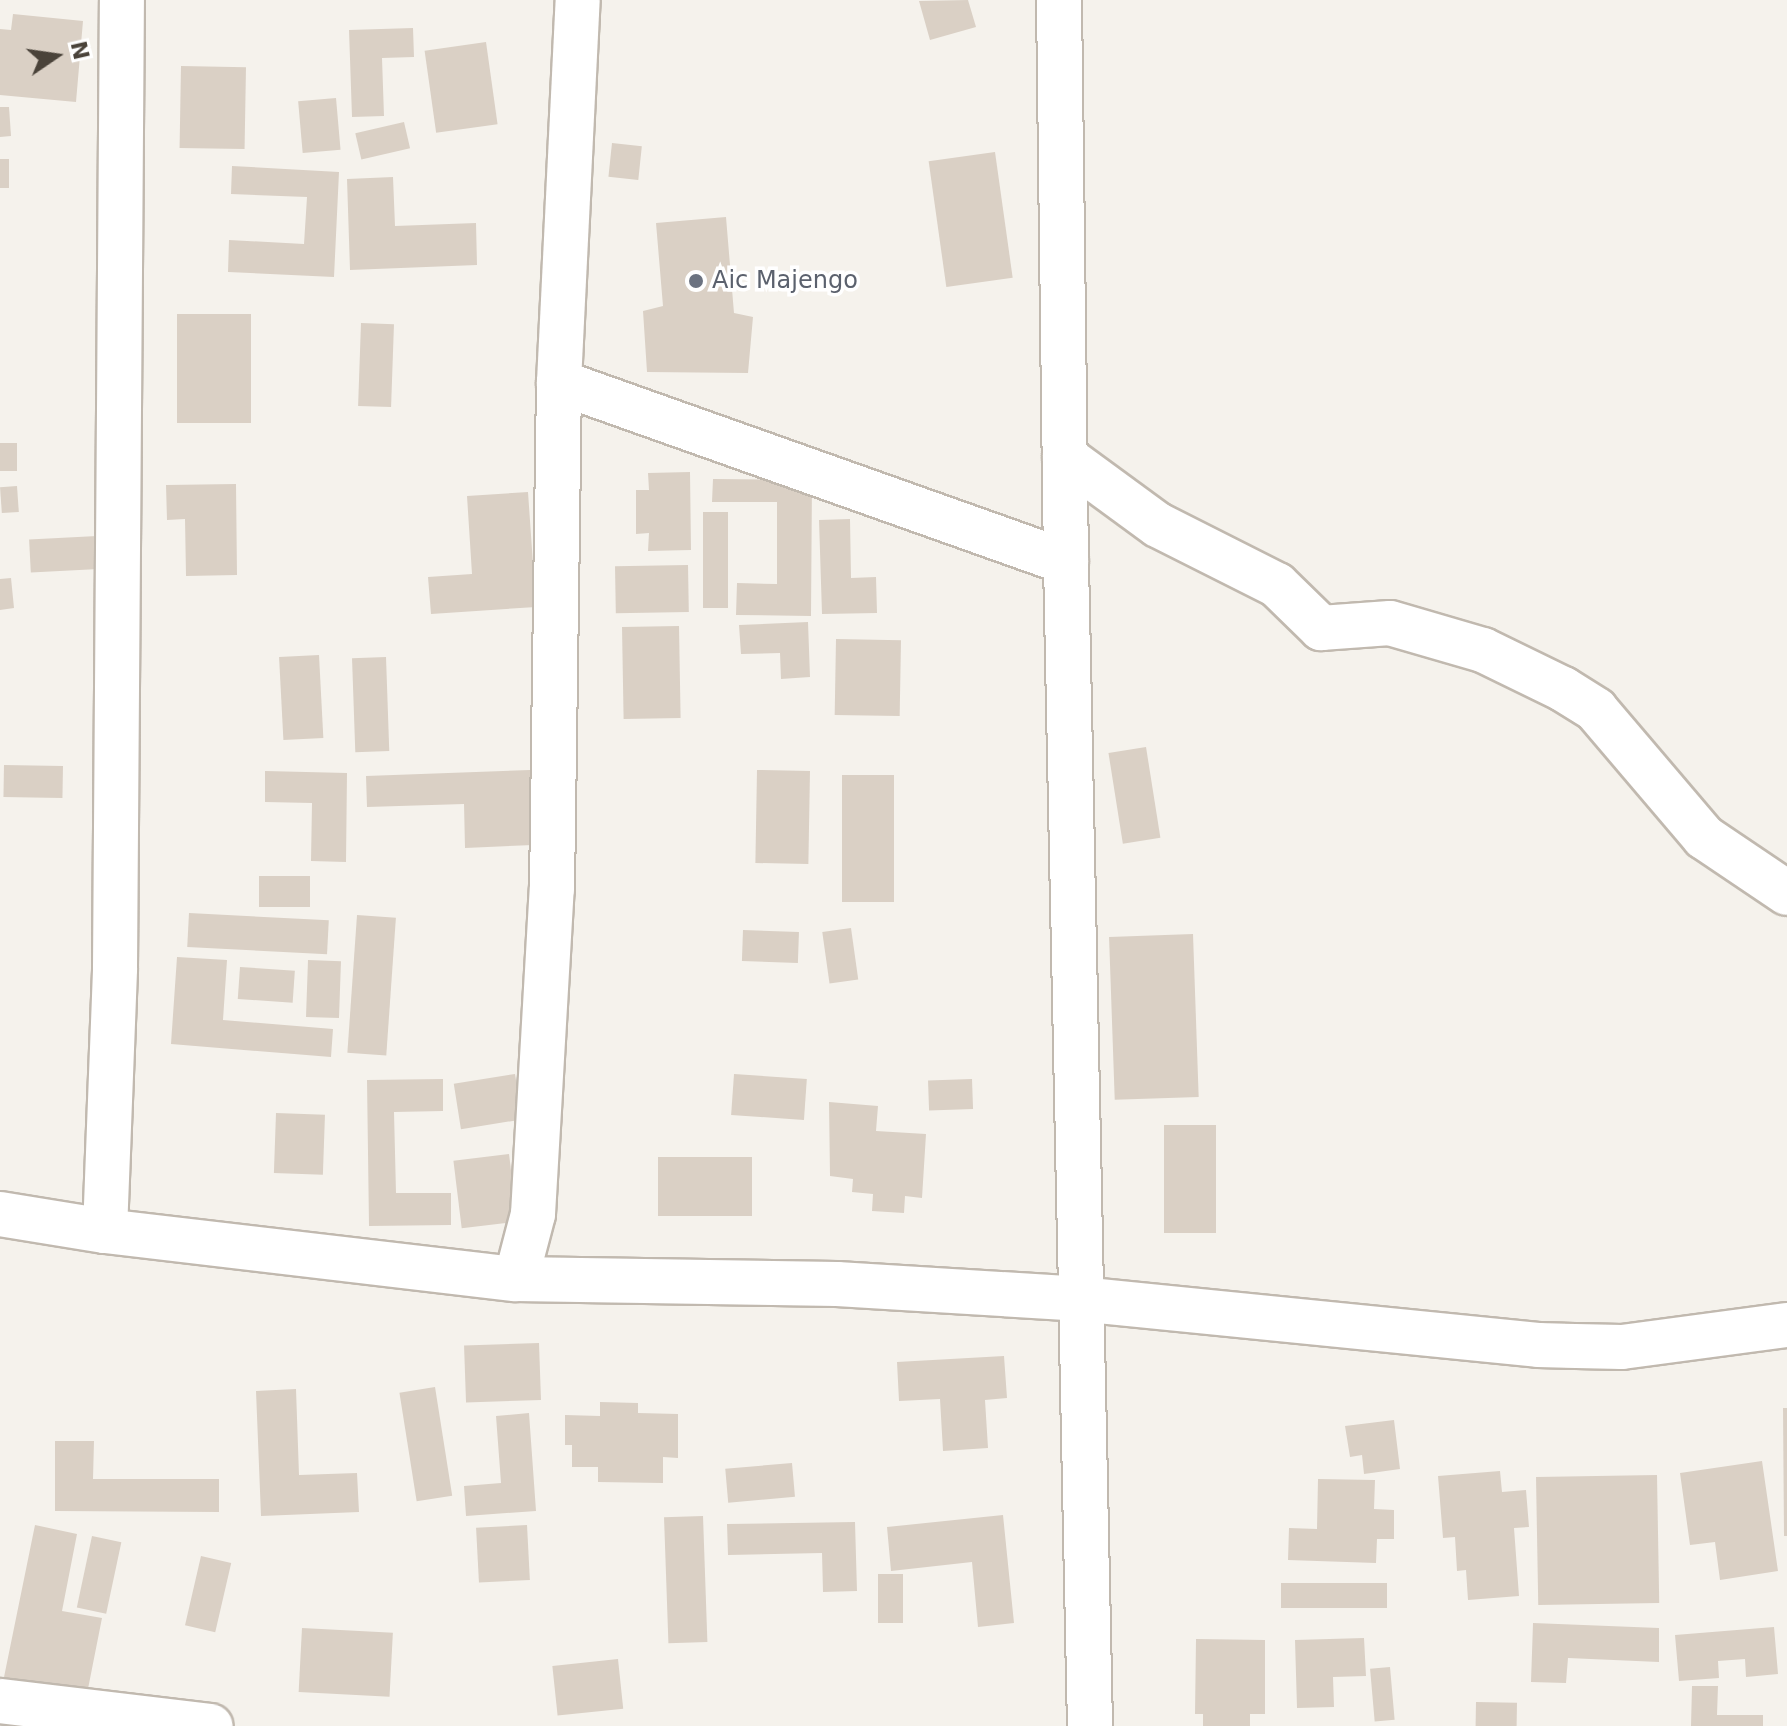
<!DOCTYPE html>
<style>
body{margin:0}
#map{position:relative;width:1787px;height:1726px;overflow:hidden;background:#f5f2ec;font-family:"DejaVu Sans",sans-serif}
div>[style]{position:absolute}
.building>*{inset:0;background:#dad0c5;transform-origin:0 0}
.roads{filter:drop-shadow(2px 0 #c1b9af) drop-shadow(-2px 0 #c1b9af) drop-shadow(0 2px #c1b9af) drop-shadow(0 -2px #c1b9af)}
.minor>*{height:44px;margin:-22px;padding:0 22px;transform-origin:22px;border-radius:22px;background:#fff}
.dots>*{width:22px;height:22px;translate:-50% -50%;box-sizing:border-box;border:4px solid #fff;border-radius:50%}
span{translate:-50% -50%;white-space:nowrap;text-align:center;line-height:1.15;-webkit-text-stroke:7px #fff;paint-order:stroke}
.worship-label{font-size:24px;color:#5b616d}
.left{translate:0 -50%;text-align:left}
.north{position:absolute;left:16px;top:16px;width:80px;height:80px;-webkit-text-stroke:6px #fff;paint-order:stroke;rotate:77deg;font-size:22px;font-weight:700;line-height:32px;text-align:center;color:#4a433a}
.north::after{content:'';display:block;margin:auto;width:28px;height:36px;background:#4a433a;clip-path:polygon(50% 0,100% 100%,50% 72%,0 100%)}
</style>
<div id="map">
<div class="building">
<div style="clip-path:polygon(968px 0,976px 27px,930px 40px,919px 1px)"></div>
<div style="clip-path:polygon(13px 14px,83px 21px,76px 102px,0 95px,0 29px,11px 30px)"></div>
<div style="clip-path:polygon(413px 28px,414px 57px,382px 58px,384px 116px,352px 117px,349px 30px)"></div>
<div style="left:486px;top:42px;width:83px;height:62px;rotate:82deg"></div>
<div style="left:181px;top:66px;width:65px;height:82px;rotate:1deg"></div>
<div style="left:336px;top:98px;width:52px;height:38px;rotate:85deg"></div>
<div style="clip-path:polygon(0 107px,9px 107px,11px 136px,0 137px)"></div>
<div style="left:404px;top:122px;width:27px;height:50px;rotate:77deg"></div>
<div style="left:612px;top:143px;width:30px;height:34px;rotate:6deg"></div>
<div style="left:995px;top:152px;width:127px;height:67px;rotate:82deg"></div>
<div style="left:0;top:159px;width:9px;height:29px"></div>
<div style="clip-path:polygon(232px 166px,339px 172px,334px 277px,228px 272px,229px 240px,304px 244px,307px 197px,231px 194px)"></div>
<div style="clip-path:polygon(393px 177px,395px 226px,476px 223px,477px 265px,350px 270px,347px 179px)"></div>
<div style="clip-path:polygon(726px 217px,734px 313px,753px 317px,748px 373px,647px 372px,643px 311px,663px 306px,656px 223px)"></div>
<div style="left:251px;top:314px;width:109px;height:74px;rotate:90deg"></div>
<div style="left:361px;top:323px;width:33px;height:83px;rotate:2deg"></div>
<div style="left:0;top:443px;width:17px;height:28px"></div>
<div style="clip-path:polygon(690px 472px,691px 550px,648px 551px,649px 533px,636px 534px,636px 490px,649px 490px,648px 473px)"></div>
<div style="clip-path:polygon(713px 479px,812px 480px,811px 616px,736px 615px,737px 583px,777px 584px,777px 502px,712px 502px)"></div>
<div style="clip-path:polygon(236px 484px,237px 575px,186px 576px,185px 519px,167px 520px,166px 485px)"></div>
<div style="left:17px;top:486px;width:26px;height:17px;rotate:86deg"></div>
<div style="clip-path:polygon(528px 492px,536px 607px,431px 614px,428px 577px,472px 574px,467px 496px)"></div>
<div style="left:703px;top:512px;width:25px;height:96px"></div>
<div style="clip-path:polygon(850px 519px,851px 578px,876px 577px,877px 613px,822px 614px,819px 520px)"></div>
<div style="left:97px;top:536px;width:33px;height:68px;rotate:87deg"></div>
<div style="left:688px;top:565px;width:47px;height:73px;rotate:89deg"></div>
<div style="clip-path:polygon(11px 578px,14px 608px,0 610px,0 579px)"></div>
<div style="clip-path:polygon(808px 622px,810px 677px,781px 679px,780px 653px,741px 654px,739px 625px)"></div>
<div style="left:679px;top:626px;width:92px;height:57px;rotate:89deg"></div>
<div style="left:836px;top:639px;width:65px;height:76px;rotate:1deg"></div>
<div style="left:319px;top:655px;width:83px;height:40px;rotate:87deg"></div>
<div style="left:386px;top:657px;width:94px;height:34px;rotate:88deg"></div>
<div style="left:1146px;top:747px;width:92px;height:38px;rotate:81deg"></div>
<div style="left:4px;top:765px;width:59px;height:32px;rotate:1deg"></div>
<div style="clip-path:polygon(530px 770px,533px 845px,465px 848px,464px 804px,367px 807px,366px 776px)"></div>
<div style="left:757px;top:770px;width:53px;height:93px;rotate:1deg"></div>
<div style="clip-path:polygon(265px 771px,347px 773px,346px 862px,311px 861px,312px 803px,265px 802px)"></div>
<div style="left:842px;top:775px;width:52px;height:127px"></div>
<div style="left:310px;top:876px;width:31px;height:51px;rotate:90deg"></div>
<div style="left:189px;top:913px;width:140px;height:34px;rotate:3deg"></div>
<div style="left:357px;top:915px;width:39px;height:138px;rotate:4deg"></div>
<div style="left:851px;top:928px;width:52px;height:29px;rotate:82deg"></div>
<div style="left:743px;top:930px;width:56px;height:31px;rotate:2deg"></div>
<div style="left:1193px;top:934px;width:163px;height:84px;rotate:88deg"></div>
<div style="clip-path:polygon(177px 957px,227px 960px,223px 1020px,333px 1029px,331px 1057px,171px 1044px)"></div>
<div style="left:308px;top:960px;width:33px;height:57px;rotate:2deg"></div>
<div style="left:240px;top:967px;width:55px;height:32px;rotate:4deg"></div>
<div style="left:515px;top:1074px;width:46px;height:62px;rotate:81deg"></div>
<div style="left:734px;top:1074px;width:73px;height:41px;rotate:4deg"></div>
<div style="clip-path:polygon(443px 1079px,443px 1111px,394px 1112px,396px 1193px,451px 1193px,451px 1225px,369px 1226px,367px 1080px)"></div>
<div style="left:972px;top:1079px;width:30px;height:44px;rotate:88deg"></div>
<div style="clip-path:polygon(829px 1102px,878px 1106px,876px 1131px,926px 1134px,922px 1198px,905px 1196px,904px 1213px,872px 1211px,873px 1194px,852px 1192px,853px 1179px,830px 1176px)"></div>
<div style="left:276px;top:1113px;width:49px;height:60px;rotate:2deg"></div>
<div style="left:1164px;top:1125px;width:52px;height:108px"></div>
<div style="left:509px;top:1154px;width:68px;height:56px;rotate:83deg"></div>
<div style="left:658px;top:1157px;width:94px;height:59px"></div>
<div style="left:539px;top:1343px;width:57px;height:75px;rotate:88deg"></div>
<div style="clip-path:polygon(1004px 1356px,1007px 1398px,985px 1400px,988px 1448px,943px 1451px,940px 1399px,899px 1401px,897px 1362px)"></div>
<div style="left:435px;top:1387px;width:110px;height:36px;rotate:81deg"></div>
<div style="clip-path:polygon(296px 1389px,299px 1475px,357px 1473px,359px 1512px,261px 1516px,256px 1391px)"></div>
<div style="clip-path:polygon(600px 1402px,638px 1403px,638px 1413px,678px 1414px,678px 1458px,663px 1457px,663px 1483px,598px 1482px,598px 1467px,572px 1467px,572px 1445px,565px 1445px,565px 1415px,600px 1416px)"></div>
<div style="clip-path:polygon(1783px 1408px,1787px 1408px,1787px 1536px,1784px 1536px)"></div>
<div style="clip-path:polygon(529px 1413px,536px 1511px,466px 1516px,464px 1486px,501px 1483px,496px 1416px)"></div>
<div style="clip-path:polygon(1394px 1420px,1400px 1469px,1364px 1474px,1362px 1455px,1350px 1457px,1345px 1426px)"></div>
<div style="clip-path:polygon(55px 1441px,94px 1441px,93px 1479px,219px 1479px,219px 1512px,55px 1511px)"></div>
<div style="clip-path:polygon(1762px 1461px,1778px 1571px,1720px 1580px,1715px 1542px,1690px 1545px,1680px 1473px)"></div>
<div style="left:792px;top:1463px;width:34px;height:67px;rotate:85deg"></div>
<div style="clip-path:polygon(1500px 1471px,1502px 1492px,1526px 1490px,1529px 1527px,1514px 1528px,1519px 1596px,1468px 1600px,1466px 1570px,1457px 1571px,1455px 1537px,1443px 1538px,1438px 1476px)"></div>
<div style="left:1657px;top:1475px;width:128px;height:121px;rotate:89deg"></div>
<div style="clip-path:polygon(1318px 1479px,1375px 1480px,1374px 1509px,1394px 1510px,1394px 1539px,1377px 1539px,1376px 1563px,1288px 1560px,1289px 1528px,1317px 1529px)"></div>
<div style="clip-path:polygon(1003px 1515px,1014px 1623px,978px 1627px,972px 1562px,891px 1571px,887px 1527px)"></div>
<div style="left:703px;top:1516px;width:126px;height:39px;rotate:88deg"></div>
<div style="clip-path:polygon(855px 1522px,857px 1591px,823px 1592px,822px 1553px,728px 1555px,727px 1524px)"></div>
<div style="clip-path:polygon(35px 1525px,77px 1534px,62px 1611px,102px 1618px,86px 1699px,3px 1682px)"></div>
<div style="left:527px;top:1525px;width:55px;height:51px;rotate:87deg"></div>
<div style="left:92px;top:1536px;width:30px;height:73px;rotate:12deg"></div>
<div style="left:201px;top:1556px;width:31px;height:71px;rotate:13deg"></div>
<div style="left:878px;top:1574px;width:25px;height:49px"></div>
<div style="left:1387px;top:1583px;width:25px;height:106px;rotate:90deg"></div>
<div style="clip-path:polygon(1533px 1623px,1659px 1628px,1659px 1662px,1568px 1658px,1566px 1683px,1531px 1682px)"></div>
<div style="clip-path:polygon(1774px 1627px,1778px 1674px,1746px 1677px,1745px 1659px,1718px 1661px,1719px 1678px,1679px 1681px,1675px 1635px)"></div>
<div style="left:302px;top:1628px;width:91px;height:64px;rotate:3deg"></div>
<div style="clip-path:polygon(1364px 1638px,1366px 1676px,1333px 1677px,1334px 1707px,1297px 1708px,1295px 1640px)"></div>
<div style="clip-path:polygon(1196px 1639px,1265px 1640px,1265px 1714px,1250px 1714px,1250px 1726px,1203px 1726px,1203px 1714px,1195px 1714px)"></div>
<div style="left:618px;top:1659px;width:50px;height:66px;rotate:84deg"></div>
<div style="left:1390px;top:1667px;width:53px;height:20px;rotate:85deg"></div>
<div style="clip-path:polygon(1692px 1686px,1718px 1686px,1717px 1715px,1763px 1715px,1763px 1726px,1691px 1726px)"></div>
<div style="left:1476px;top:1702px;width:41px;height:24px;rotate:1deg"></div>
</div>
<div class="roads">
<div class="minor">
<div style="left:1059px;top:0;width:562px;rotate:89.29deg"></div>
<div style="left:559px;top:382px;width:538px;rotate:19.55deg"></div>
<div style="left:1066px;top:562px;width:1164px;rotate:88.82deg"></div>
<div style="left:1065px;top:457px;width:115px;rotate:36.2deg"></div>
<div style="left:1158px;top:525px;width:133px;rotate:26.8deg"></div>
<div style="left:1277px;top:585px;width:62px;rotate:44.3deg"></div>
<div style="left:1321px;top:628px;width:69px;rotate:-4.1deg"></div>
<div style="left:1390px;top:623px;width:97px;rotate:16.2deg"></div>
<div style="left:1483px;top:650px;width:89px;rotate:26deg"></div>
<div style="left:1563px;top:689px;width:39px;rotate:32deg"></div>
<div style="left:1596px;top:710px;width:167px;rotate:49.6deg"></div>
<div style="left:1704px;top:837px;width:100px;rotate:34deg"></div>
<div style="left:0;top:1214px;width:106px;rotate:9.2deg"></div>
<div style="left:105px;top:1231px;width:414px;rotate:6.7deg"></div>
<div style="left:516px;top:1279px;width:321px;rotate:0.9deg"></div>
<div style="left:837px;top:1284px;width:242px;rotate:3.5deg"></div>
<div style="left:1079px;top:1299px;width:461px;rotate:5.7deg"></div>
<div style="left:1538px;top:1345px;width:84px;rotate:1.4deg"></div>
<div style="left:1622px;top:1347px;width:166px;rotate:-7.6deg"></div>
<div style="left:105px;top:1231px;width:263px;rotate:-87.8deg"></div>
<div style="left:115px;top:968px;width:968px;rotate:-89.59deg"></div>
<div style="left:516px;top:1279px;width:67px;rotate:-75.3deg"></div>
<div style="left:533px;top:1214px;width:326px;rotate:-86.7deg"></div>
<div style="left:552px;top:889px;width:507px;rotate:-89.21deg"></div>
<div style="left:559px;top:382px;width:382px;rotate:-87.2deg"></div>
<div style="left:0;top:1701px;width:212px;rotate:6.8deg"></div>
</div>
</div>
<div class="dots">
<div style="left:696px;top:281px;background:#6b7280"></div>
</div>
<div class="worship-label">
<span class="left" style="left:712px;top:281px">Aic Majengo</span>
</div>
<div class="north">N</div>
</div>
